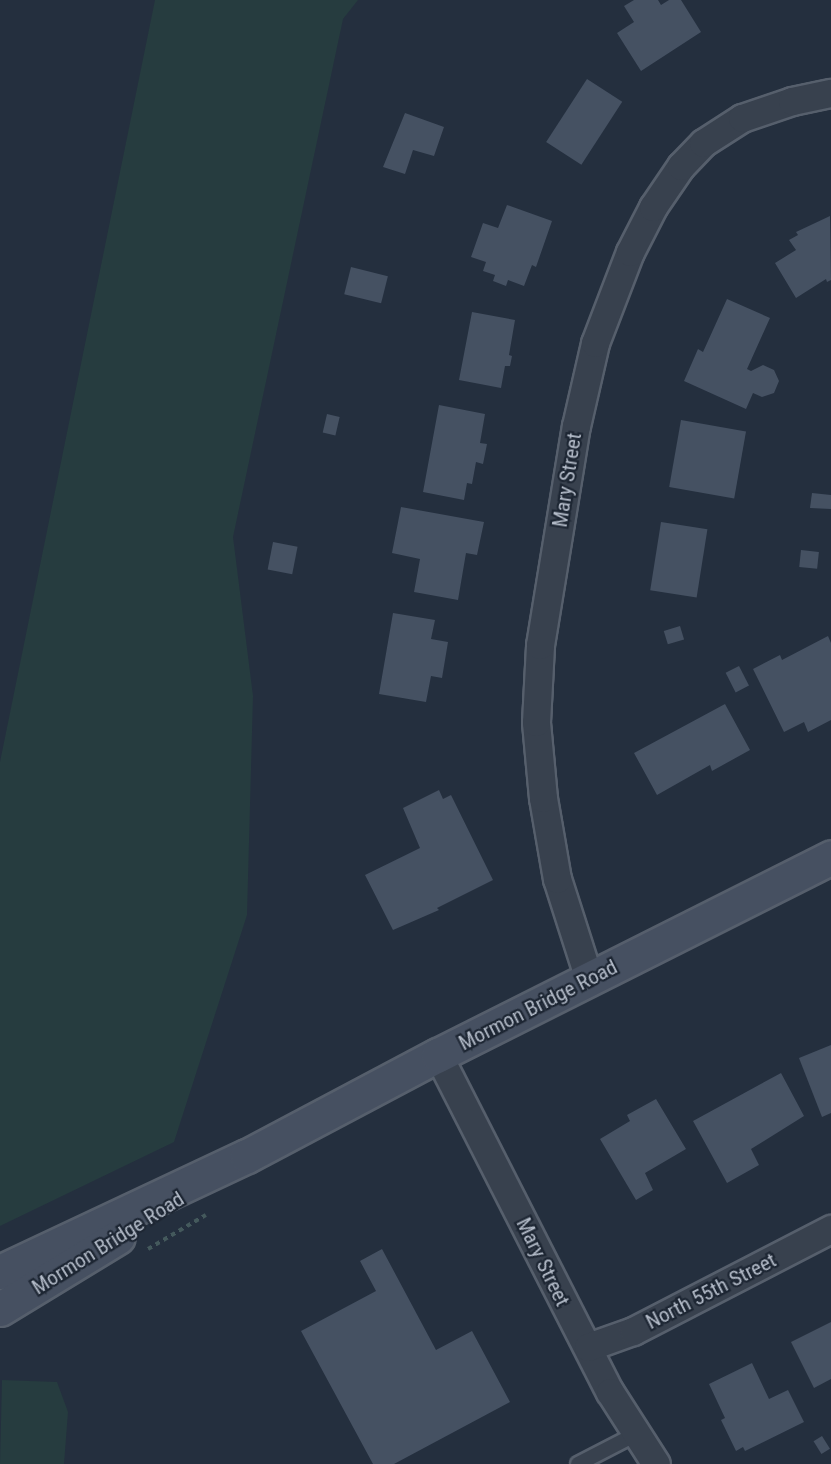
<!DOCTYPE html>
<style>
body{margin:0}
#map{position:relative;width:831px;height:1464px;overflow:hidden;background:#242f3e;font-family:"Roboto Condensed",sans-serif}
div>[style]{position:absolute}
.green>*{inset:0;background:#263c3f}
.building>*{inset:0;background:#455162;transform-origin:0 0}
.path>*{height:4px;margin-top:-2px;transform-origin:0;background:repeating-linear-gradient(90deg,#44595c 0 4.5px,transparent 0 9px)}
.roads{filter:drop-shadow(2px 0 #565f6c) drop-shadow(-2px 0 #565f6c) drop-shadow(0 2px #565f6c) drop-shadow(0 -2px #565f6c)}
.lane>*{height:14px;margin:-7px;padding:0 7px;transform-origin:7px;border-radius:7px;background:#38414e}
.street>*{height:27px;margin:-13.5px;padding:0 13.5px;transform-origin:13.5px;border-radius:13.5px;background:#38414e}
.secondary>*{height:33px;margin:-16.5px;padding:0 16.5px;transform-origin:16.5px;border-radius:16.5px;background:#465061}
span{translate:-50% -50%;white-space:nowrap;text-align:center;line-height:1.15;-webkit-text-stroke:4.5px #1d2633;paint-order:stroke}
.street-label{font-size:21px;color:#b4bcc9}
</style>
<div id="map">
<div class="green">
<div style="clip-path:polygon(155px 0,358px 0,343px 19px,233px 537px,253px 696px,247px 915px,174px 1142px,0 1226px,0 762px)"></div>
<div style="clip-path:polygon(2px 1380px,57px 1382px,68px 1412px,64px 1464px,0 1464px)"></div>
</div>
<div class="building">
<div style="clip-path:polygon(634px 0,658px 0,661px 5px,669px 0,681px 0,701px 32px,641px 71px,617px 33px,634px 22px,624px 6px)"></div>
<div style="left:587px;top:79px;width:42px;height:75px;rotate:33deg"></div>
<div style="clip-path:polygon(405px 113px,444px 127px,434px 156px,413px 150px,405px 174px,383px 167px)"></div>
<div style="clip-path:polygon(507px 205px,552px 221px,536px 267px,532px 265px,524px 286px,508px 280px,506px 286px,493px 281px,495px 275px,483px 271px,486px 262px,471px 257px,483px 223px,498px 228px)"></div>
<div style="clip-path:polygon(830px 216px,831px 280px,827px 282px,826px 279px,796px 298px,775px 263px,796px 250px,789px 240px,798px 235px,796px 232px)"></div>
<div style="left:351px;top:267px;width:38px;height:28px;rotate:14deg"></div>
<div style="clip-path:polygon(727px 299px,770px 318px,747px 369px,751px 371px,763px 365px,774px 370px,779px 381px,774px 393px,762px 397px,753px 393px,746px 409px,684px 381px,698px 349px,703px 352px)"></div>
<div style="clip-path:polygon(472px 312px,515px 320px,509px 355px,512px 356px,510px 366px,505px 366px,501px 388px,459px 380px)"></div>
<div style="clip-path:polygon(439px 405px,485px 414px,480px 443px,487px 444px,483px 464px,476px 462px,472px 484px,467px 483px,464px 500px,423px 492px)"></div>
<div style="left:327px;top:414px;width:13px;height:19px;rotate:13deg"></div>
<div style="left:681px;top:420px;width:66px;height:68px;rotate:10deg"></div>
<div style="clip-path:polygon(812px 493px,831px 495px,831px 509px,810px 508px)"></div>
<div style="clip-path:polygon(401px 507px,484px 522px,477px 555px,466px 553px,458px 600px,414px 592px,420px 559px,392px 553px)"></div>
<div style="left:661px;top:522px;width:47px;height:69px;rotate:9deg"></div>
<div style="left:273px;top:542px;width:25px;height:28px;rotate:11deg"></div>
<div style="left:801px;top:550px;width:18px;height:17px;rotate:6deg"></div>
<div style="clip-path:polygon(393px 613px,435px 620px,431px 639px,448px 642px,442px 678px,431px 676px,426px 702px,379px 694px)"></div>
<div style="left:680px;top:626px;width:14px;height:17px;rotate:73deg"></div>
<div style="clip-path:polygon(828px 636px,831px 643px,831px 720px,808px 732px,804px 722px,784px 732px,753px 669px,780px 655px,782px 660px)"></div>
<div style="left:739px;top:666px;width:22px;height:15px;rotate:63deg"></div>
<div style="clip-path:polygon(725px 704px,750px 750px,712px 771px,710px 765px,657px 795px,634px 753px)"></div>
<div style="clip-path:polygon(439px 790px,443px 799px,451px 795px,493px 880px,437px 908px,439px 910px,393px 930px,365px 875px,420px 848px,403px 808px)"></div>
<div style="clip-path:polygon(831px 1045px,831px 1113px,822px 1117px,799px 1058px)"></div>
<div style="clip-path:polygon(781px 1073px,804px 1116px,751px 1149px,759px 1165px,727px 1183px,693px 1121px)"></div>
<div style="clip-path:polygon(656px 1099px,686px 1149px,645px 1173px,653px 1190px,636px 1200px,600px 1139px,630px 1121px,627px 1115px)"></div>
<div style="clip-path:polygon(382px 1249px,436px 1350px,472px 1331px,510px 1402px,394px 1464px,373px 1464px,301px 1331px,376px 1291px,360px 1261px)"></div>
<div style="clip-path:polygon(831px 1322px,831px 1379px,814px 1388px,791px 1342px)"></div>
<div style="clip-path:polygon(752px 1363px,769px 1399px,788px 1390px,804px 1422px,745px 1451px,743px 1447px,736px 1451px,721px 1420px,725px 1418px,709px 1384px)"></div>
<div style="left:822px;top:1436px;width:15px;height:10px;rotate:58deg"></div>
</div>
<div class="path">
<div style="left:148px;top:1249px;width:67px;rotate:-30.4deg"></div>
</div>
<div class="roads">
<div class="lane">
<div style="left:578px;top:1464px;width:65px;rotate:-27.3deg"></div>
</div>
<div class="street">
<div style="left:589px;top:979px;width:105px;rotate:-107.7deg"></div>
<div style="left:557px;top:879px;width:82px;rotate:-99.8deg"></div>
<div style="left:543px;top:798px;width:76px;rotate:-95.3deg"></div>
<div style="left:536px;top:722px;width:77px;rotate:-87deg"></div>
<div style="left:540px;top:645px;width:222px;rotate:-80.7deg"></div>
<div style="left:576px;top:426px;width:85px;rotate:-77.1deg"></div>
<div style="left:595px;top:343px;width:97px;rotate:-69deg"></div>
<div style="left:630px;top:252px;width:51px;rotate:-62.9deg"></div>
<div style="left:653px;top:207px;width:50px;rotate:-55.7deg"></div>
<div style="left:681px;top:166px;width:32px;rotate:-46deg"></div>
<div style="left:703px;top:143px;width:46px;rotate:-32.7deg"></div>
<div style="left:742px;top:118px;width:53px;rotate:-18.8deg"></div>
<div style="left:792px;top:101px;width:40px;rotate:-12deg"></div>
<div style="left:438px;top:1055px;width:378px;rotate:63deg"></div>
<div style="left:610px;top:1392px;width:85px;rotate:57.4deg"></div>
<div style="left:588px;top:1347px;width:48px;rotate:-19.6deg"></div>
<div style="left:633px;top:1331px;width:223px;rotate:-27.3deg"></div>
</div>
<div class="secondary">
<div style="left:0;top:1272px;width:273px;rotate:-25.2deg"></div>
<div style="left:247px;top:1156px;width:216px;rotate:-27.9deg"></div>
<div style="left:438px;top:1055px;width:440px;rotate:-26.7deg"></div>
<div style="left:0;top:1309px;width:138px;rotate:-31.4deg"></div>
</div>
</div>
<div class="street-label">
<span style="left:567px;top:480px;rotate:-81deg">Mary Street</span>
<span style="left:538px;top:1005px;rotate:-27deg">Mormon Bridge Road</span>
<span style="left:108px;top:1243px;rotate:-32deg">Mormon Bridge Road</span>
<span style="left:543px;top:1262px;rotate:64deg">Mary Street</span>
<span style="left:711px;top:1291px;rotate:-27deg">North 55th Street</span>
</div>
</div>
